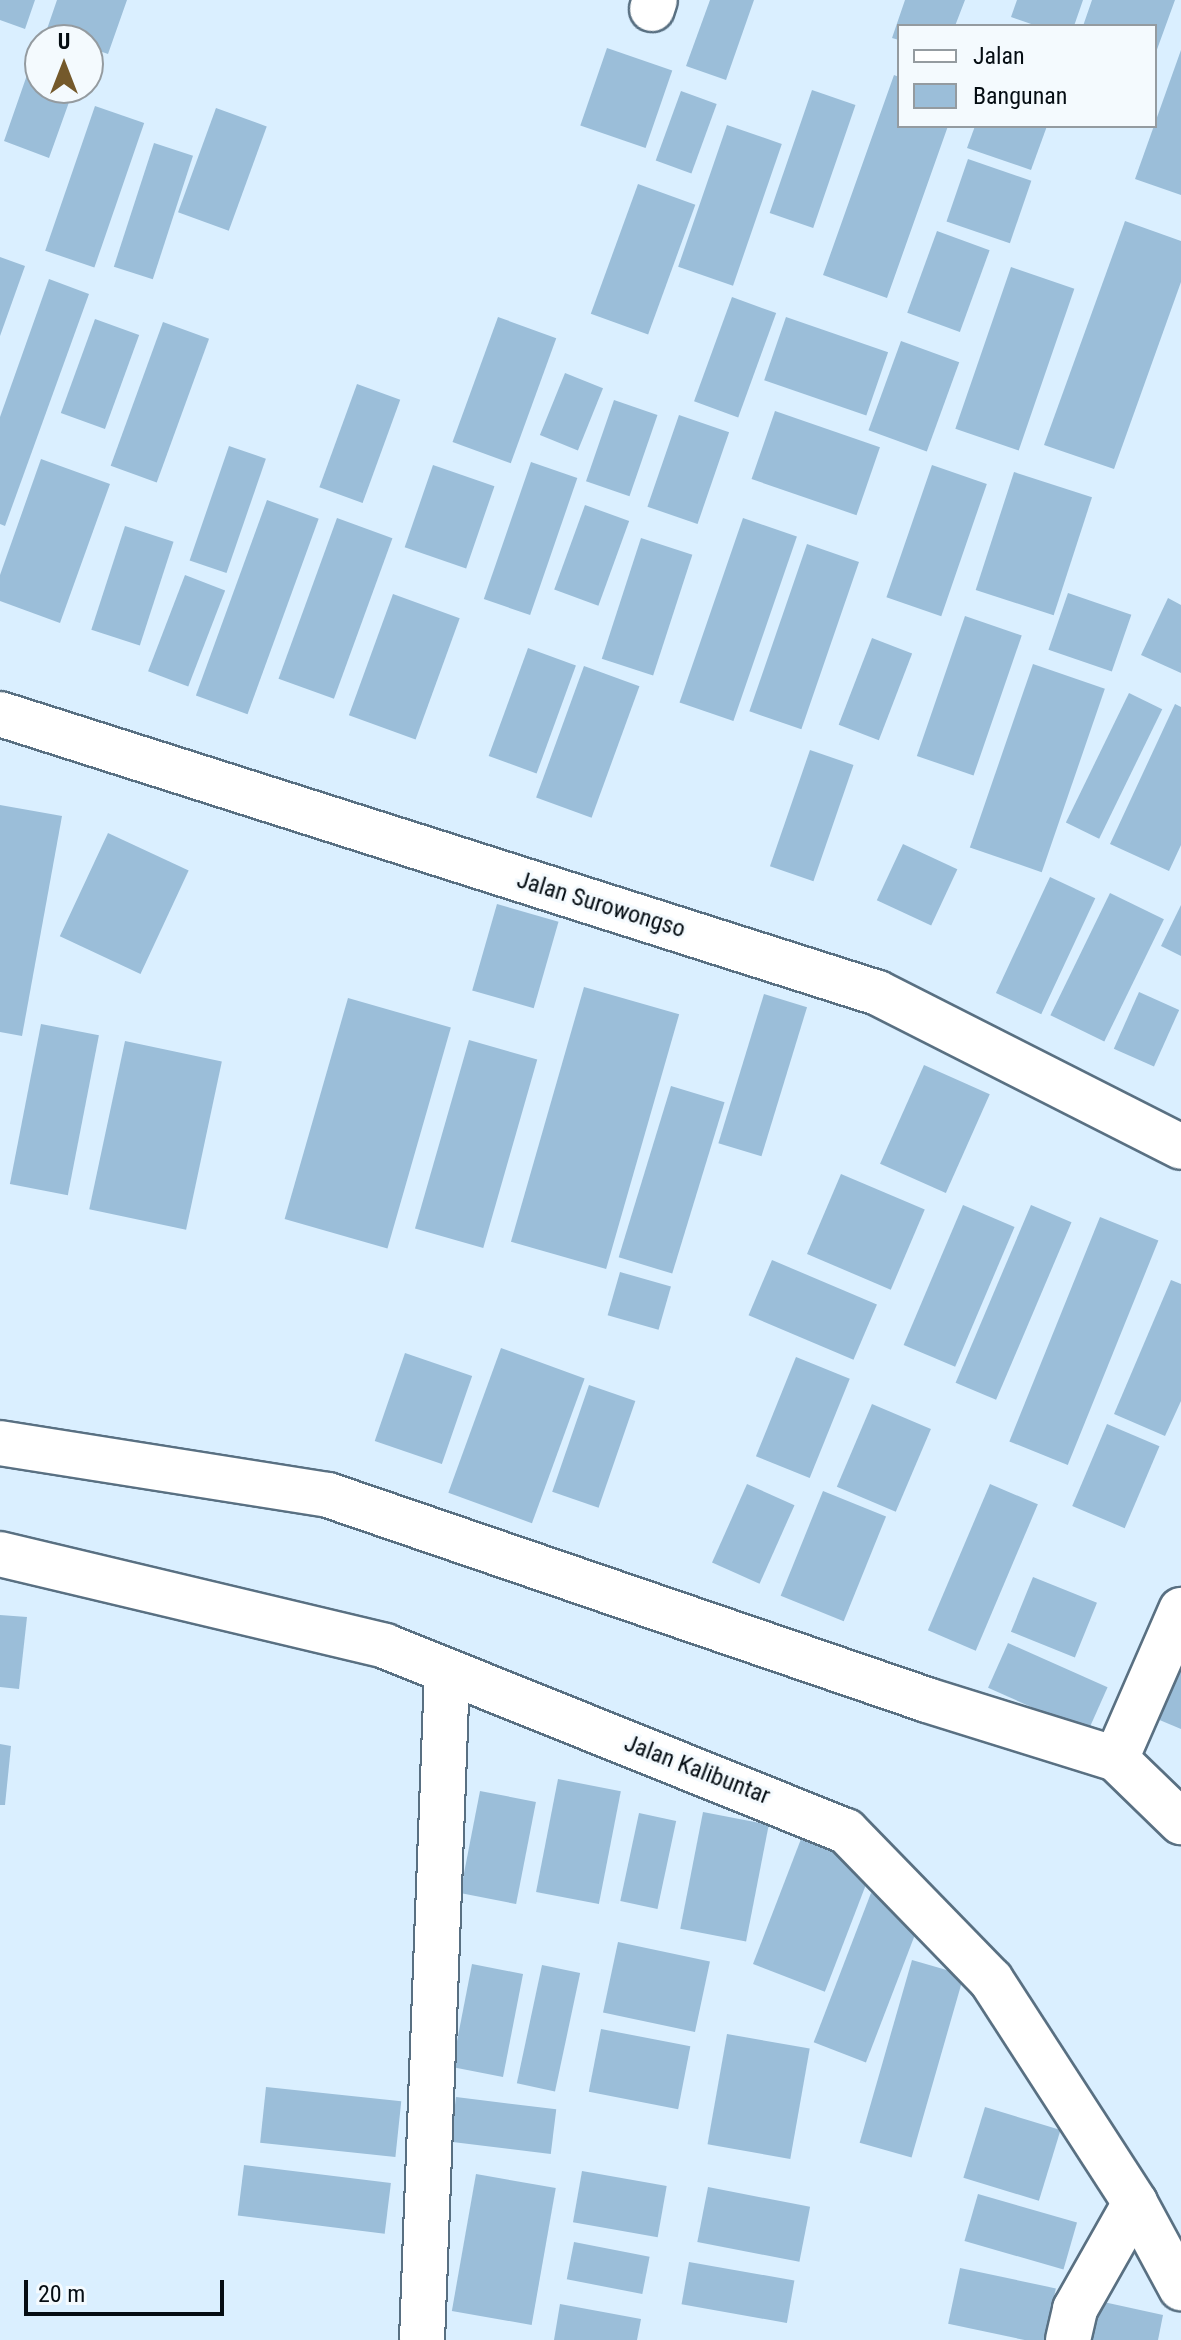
<!DOCTYPE html>
<style>
body{margin:0}
#map{position:relative;width:1181px;height:2340px;overflow:hidden;background:#daefff;font-family:"Roboto Condensed",sans-serif}
div>[style]{position:absolute}
.building>*{inset:0;background:#9bbed9;transform-origin:0 0}
.roads{filter:drop-shadow(2px 0 #597082) drop-shadow(-2px 0 #597082) drop-shadow(0 2px #597082) drop-shadow(0 -2px #597082)}
.minor>*{height:44px;margin:-22px;padding:0 22px;transform-origin:22px;border-radius:22px;background:#fff}
.tertiary>*{height:44px;margin:-22px;padding:0 22px;transform-origin:22px;border-radius:22px;background:#fff}
span{translate:-50% -50%;white-space:nowrap;text-align:center;line-height:1.15;-webkit-text-stroke:6px #f4fafe;paint-order:stroke}
.street-label{font-size:24px;color:#050d13}
.legend{position:absolute;left:897px;top:24px;width:260px;height:104px;box-sizing:border-box;background:#f4fafe;border:2px solid #949ba0;margin:0;padding:10px 14px;list-style:none;font-size:24px;color:#050d13}
.legend li{display:flex;align-items:center;gap:16px;height:40px}
.legend b{width:40px;border:2px solid #949ba0}
.north{position:absolute;left:24px;top:24px;width:80px;height:80px;box-sizing:border-box;background:#f4fafe;border:2px solid #949ba0;border-radius:50%;rotate:0deg;font-size:22px;font-weight:700;line-height:32px;text-align:center;color:#050d13}
.north::after{content:'';display:block;margin:auto;width:28px;height:36px;background:#74592b;clip-path:polygon(50% 0,100% 100%,50% 72%,0 100%)}
.scale{position:absolute;left:24px;top:2280px;width:200px;height:36px;box-sizing:border-box;border:4px solid #050d13;border-top:0;padding-left:10px;font-size:24px;line-height:28px;white-space:nowrap;color:#050d13;-webkit-text-stroke:6px #f4fafe;paint-order:stroke}
</style>
<div id="map">
<div class="building">
<div style="clip-path:polygon(0 0,35px 0,25px 29px,0 20px)"></div>
<div style="clip-path:polygon(57px 0,127px 0,108px 54px,88px 47px,88px 40px,46px 32px)"></div>
<div style="clip-path:polygon(710px 0,754px 0,726px 80px,686px 66px)"></div>
<div style="clip-path:polygon(905px 0,965px 0,955px 26px,899px 26px,899px 40px,892px 38px)"></div>
<div style="clip-path:polygon(1017px 0,1083px 0,1074px 26px,1037px 26px,1011px 17px)"></div>
<div style="clip-path:polygon(1092px 0,1175px 0,1155px 55px,1155px 26px,1083px 26px)"></div>
<div style="left:607px;top:48px;width:69px;height:82px;rotate:19deg"></div>
<div style="clip-path:polygon(1181px 50px,1181px 195px,1135px 179px)"></div>
<div style="clip-path:polygon(27px 75px,40px 80px,40px 88px,73px 91px,49px 158px,4px 141px)"></div>
<div style="clip-path:polygon(894px 75px,899px 77px,899px 126px,948px 126px,887px 298px,823px 275px)"></div>
<div style="left:812px;top:90px;width:46px;height:130px;rotate:19deg"></div>
<div style="left:681px;top:91px;width:38px;height:74px;rotate:20deg"></div>
<div style="left:95px;top:106px;width:52px;height:153px;rotate:19deg"></div>
<div style="left:216px;top:108px;width:54px;height:111px;rotate:20deg"></div>
<div style="left:727px;top:125px;width:58px;height:150px;rotate:19deg"></div>
<div style="clip-path:polygon(975px 126px,1047px 126px,1031px 170px,967px 148px)"></div>
<div style="left:154px;top:143px;width:41px;height:130px;rotate:18deg"></div>
<div style="left:968px;top:159px;width:67px;height:66px;rotate:19deg"></div>
<div style="left:638px;top:184px;width:61px;height:138px;rotate:20deg"></div>
<div style="clip-path:polygon(1125px 221px,1181px 241px,1181px 282px,1114px 469px,1044px 445px)"></div>
<div style="left:937px;top:231px;width:56px;height:87px;rotate:20deg"></div>
<div style="clip-path:polygon(0 257px,25px 266px,0 336px)"></div>
<div style="left:1011px;top:267px;width:67px;height:171px;rotate:19deg"></div>
<div style="clip-path:polygon(49px 279px,89px 294px,5px 526px,0 524px,0 417px)"></div>
<div style="left:732px;top:297px;width:47px;height:111px;rotate:20deg"></div>
<div style="left:498px;top:317px;width:62px;height:133px;rotate:20deg"></div>
<div style="left:786px;top:317px;width:108px;height:67px;rotate:19deg"></div>
<div style="left:95px;top:319px;width:47px;height:100px;rotate:20deg"></div>
<div style="left:163px;top:322px;width:49px;height:153px;rotate:20deg"></div>
<div style="left:901px;top:341px;width:62px;height:95px;rotate:20deg"></div>
<div style="left:565px;top:373px;width:41px;height:67px;rotate:22deg"></div>
<div style="left:357px;top:384px;width:46px;height:110px;rotate:20deg"></div>
<div style="left:614px;top:400px;width:46px;height:86px;rotate:19deg"></div>
<div style="left:775px;top:411px;width:111px;height:72px;rotate:19deg"></div>
<div style="left:679px;top:415px;width:53px;height:97px;rotate:19deg"></div>
<div style="left:229px;top:446px;width:39px;height:121px;rotate:19deg"></div>
<div style="clip-path:polygon(41px 459px,110px 484px,60px 623px,0 601px,0 575px)"></div>
<div style="left:531px;top:462px;width:49px;height:145px;rotate:19deg"></div>
<div style="left:433px;top:465px;width:65px;height:87px;rotate:19deg"></div>
<div style="left:932px;top:465px;width:58px;height:140px;rotate:19deg"></div>
<div style="left:1014px;top:472px;width:82px;height:124px;rotate:18deg"></div>
<div style="left:267px;top:500px;width:55px;height:208px;rotate:20deg"></div>
<div style="left:585px;top:505px;width:47px;height:90px;rotate:20deg"></div>
<div style="left:337px;top:518px;width:59px;height:171px;rotate:20deg"></div>
<div style="left:743px;top:518px;width:57px;height:195px;rotate:19deg"></div>
<div style="left:125px;top:526px;width:51px;height:109px;rotate:18deg"></div>
<div style="left:641px;top:538px;width:54px;height:127px;rotate:18deg"></div>
<div style="left:807px;top:544px;width:55px;height:177px;rotate:19deg"></div>
<div style="left:185px;top:575px;width:43px;height:103px;rotate:21deg"></div>
<div style="left:1068px;top:593px;width:67px;height:60px;rotate:19deg"></div>
<div style="left:393px;top:594px;width:71px;height:129px;rotate:20deg"></div>
<div style="clip-path:polygon(1168px 598px,1181px 605px,1181px 673px,1141px 655px)"></div>
<div style="left:965px;top:616px;width:60px;height:148px;rotate:19deg"></div>
<div style="left:872px;top:638px;width:43px;height:93px;rotate:21deg"></div>
<div style="left:528px;top:648px;width:51px;height:115px;rotate:20deg"></div>
<div style="left:1033px;top:664px;width:76px;height:194px;rotate:19deg"></div>
<div style="left:584px;top:666px;width:59px;height:140px;rotate:20deg"></div>
<div style="left:1129px;top:693px;width:37px;height:144px;rotate:26deg"></div>
<div style="clip-path:polygon(1175px 704px,1181px 707px,1181px 845px,1169px 871px,1110px 844px)"></div>
<div style="left:810px;top:750px;width:46px;height:123px;rotate:19deg"></div>
<div style="clip-path:polygon(0 805px,62px 816px,22px 1036px,0 1032px)"></div>
<div style="left:108px;top:833px;width:89px;height:114px;rotate:25deg"></div>
<div style="left:903px;top:844px;width:60px;height:62px;rotate:25deg"></div>
<div style="left:1050px;top:877px;width:50px;height:128px;rotate:25deg"></div>
<div style="left:1110px;top:893px;width:60px;height:136px;rotate:26deg"></div>
<div style="left:497px;top:904px;width:64px;height:90px;rotate:16deg"></div>
<div style="clip-path:polygon(1181px 905px,1181px 956px,1161px 946px)"></div>
<div style="left:584px;top:987px;width:99px;height:265px;rotate:16deg"></div>
<div style="left:1139px;top:992px;width:44px;height:62px;rotate:24deg"></div>
<div style="left:764px;top:994px;width:45px;height:156px;rotate:17deg"></div>
<div style="left:348px;top:998px;width:107px;height:230px;rotate:16deg"></div>
<div style="left:41px;top:1024px;width:59px;height:163px;rotate:11deg"></div>
<div style="left:469px;top:1040px;width:71px;height:196px;rotate:16deg"></div>
<div style="left:125px;top:1041px;width:99px;height:172px;rotate:12deg"></div>
<div style="left:924px;top:1065px;width:72px;height:108px;rotate:24deg"></div>
<div style="left:671px;top:1086px;width:56px;height:179px;rotate:17deg"></div>
<div style="left:841px;top:1174px;width:91px;height:87px;rotate:23deg"></div>
<div style="left:963px;top:1205px;width:56px;height:152px;rotate:23deg"></div>
<div style="left:1031px;top:1205px;width:44px;height:193px;rotate:23deg"></div>
<div style="left:1100px;top:1217px;width:63px;height:242px;rotate:22deg"></div>
<div style="left:772px;top:1260px;width:114px;height:60px;rotate:23deg"></div>
<div style="left:620px;top:1272px;width:53px;height:45px;rotate:16deg"></div>
<div style="clip-path:polygon(1171px 1280px,1181px 1284px,1181px 1401px,1165px 1436px,1114px 1414px)"></div>
<div style="left:501px;top:1348px;width:89px;height:154px;rotate:20deg"></div>
<div style="left:405px;top:1353px;width:71px;height:93px;rotate:19deg"></div>
<div style="left:796px;top:1357px;width:58px;height:107px;rotate:22deg"></div>
<div style="left:589px;top:1385px;width:49px;height:113px;rotate:19deg"></div>
<div style="left:872px;top:1404px;width:64px;height:90px;rotate:23deg"></div>
<div style="left:1107px;top:1424px;width:57px;height:89px;rotate:23deg"></div>
<div style="left:747px;top:1484px;width:52px;height:86px;rotate:24deg"></div>
<div style="left:990px;top:1484px;width:52px;height:159px;rotate:23deg"></div>
<div style="left:823px;top:1491px;width:68px;height:113px;rotate:22deg"></div>
<div style="left:1033px;top:1577px;width:69px;height:59px;rotate:22deg"></div>
<div style="clip-path:polygon(0 1615px,27px 1617px,19px 1689px,0 1687px)"></div>
<div style="left:1008px;top:1643px;width:109px;height:49px;rotate:24deg"></div>
<div style="clip-path:polygon(1181px 1644px,1181px 1729px,1150px 1716px)"></div>
<div style="clip-path:polygon(0 1744px,11px 1746px,5px 1805px,0 1805px)"></div>
<div style="left:558px;top:1779px;width:64px;height:115px;rotate:11deg"></div>
<div style="left:480px;top:1791px;width:57px;height:104px;rotate:11deg"></div>
<div style="left:703px;top:1812px;width:67px;height:119px;rotate:11deg"></div>
<div style="left:639px;top:1813px;width:38px;height:90px;rotate:12deg"></div>
<div style="left:801px;top:1839px;width:77px;height:134px;rotate:21deg"></div>
<div style="left:871px;top:1893px;width:56px;height:160px;rotate:21deg"></div>
<div style="left:618px;top:1942px;width:94px;height:72px;rotate:12deg"></div>
<div style="left:912px;top:1960px;width:54px;height:190px;rotate:16deg"></div>
<div style="left:472px;top:1964px;width:52px;height:105px;rotate:11deg"></div>
<div style="left:542px;top:1965px;width:39px;height:121px;rotate:12deg"></div>
<div style="left:601px;top:2029px;width:91px;height:64px;rotate:11deg"></div>
<div style="left:727px;top:2034px;width:84px;height:112px;rotate:10deg"></div>
<div style="left:266px;top:2087px;width:136px;height:56px;rotate:6deg"></div>
<div style="left:456px;top:2097px;width:101px;height:45px;rotate:7deg"></div>
<div style="left:985px;top:2107px;width:79px;height:74px;rotate:17deg"></div>
<div style="left:244px;top:2165px;width:148px;height:51px;rotate:7deg"></div>
<div style="left:582px;top:2171px;width:86px;height:52px;rotate:10deg"></div>
<div style="left:476px;top:2174px;width:81px;height:139px;rotate:10deg"></div>
<div style="left:708px;top:2187px;width:104px;height:56px;rotate:11deg"></div>
<div style="left:978px;top:2194px;width:103px;height:49px;rotate:16deg"></div>
<div style="left:574px;top:2242px;width:77px;height:38px;rotate:11deg"></div>
<div style="left:689px;top:2262px;width:107px;height:43px;rotate:10deg"></div>
<div style="left:960px;top:2268px;width:98px;height:57px;rotate:12deg"></div>
<div style="clip-path:polygon(1099px 2301px,1163px 2315px,1158px 2340px,1091px 2340px)"></div>
<div style="clip-path:polygon(560px 2304px,641px 2319px,637px 2340px,554px 2340px)"></div>
</div>
<div class="roads">
<div class="minor">
<div style="left:652px;top:9px;width:9px;rotate:-72deg"></div>
<div style="left:0;top:1443px;width:332px;rotate:9deg"></div>
<div style="left:328px;top:1495px;width:633px;rotate:18.89deg"></div>
<div style="left:927px;top:1700px;width:198px;rotate:17.3deg"></div>
<div style="left:1116px;top:1759px;width:91px;rotate:44.1deg"></div>
<div style="left:0;top:1554px;width:396px;rotate:13.4deg"></div>
<div style="left:385px;top:1646px;width:497px;rotate:21.9deg"></div>
<div style="left:846px;top:1831px;width:208px;rotate:45.8deg"></div>
<div style="left:991px;top:1980px;width:265px;rotate:57.1deg"></div>
<div style="left:1135px;top:2203px;width:97px;rotate:61.6deg"></div>
<div style="left:1116px;top:1759px;width:163px;rotate:-66.4deg"></div>
<div style="left:422px;top:2340px;width:667px;rotate:-87.85deg"></div>
<div style="left:1068px;top:2340px;width:32px;rotate:-77deg"></div>
<div style="left:1075px;top:2309px;width:122px;rotate:-60.5deg"></div>
</div>
<div class="tertiary">
<div style="left:0;top:714px;width:921px;rotate:17.63deg"></div>
<div style="left:878px;top:993px;width:340px;rotate:26.9deg"></div>
</div>
</div>
<div class="street-label">
<span style="left:601px;top:905px;rotate:17deg">Jalan Surowongso</span>
<span style="left:697px;top:1770px;rotate:21deg">Jalan Kalibuntar</span>
</div>
<ul class="legend">
<li><b style="height:10px;background:#fff"></b>Jalan</li>
<li><b style="height:22px;background:#9bbed9"></b>Bangunan</li>
</ul>
<div class="north">U</div>
<div class="scale">20 m</div>
</div>
